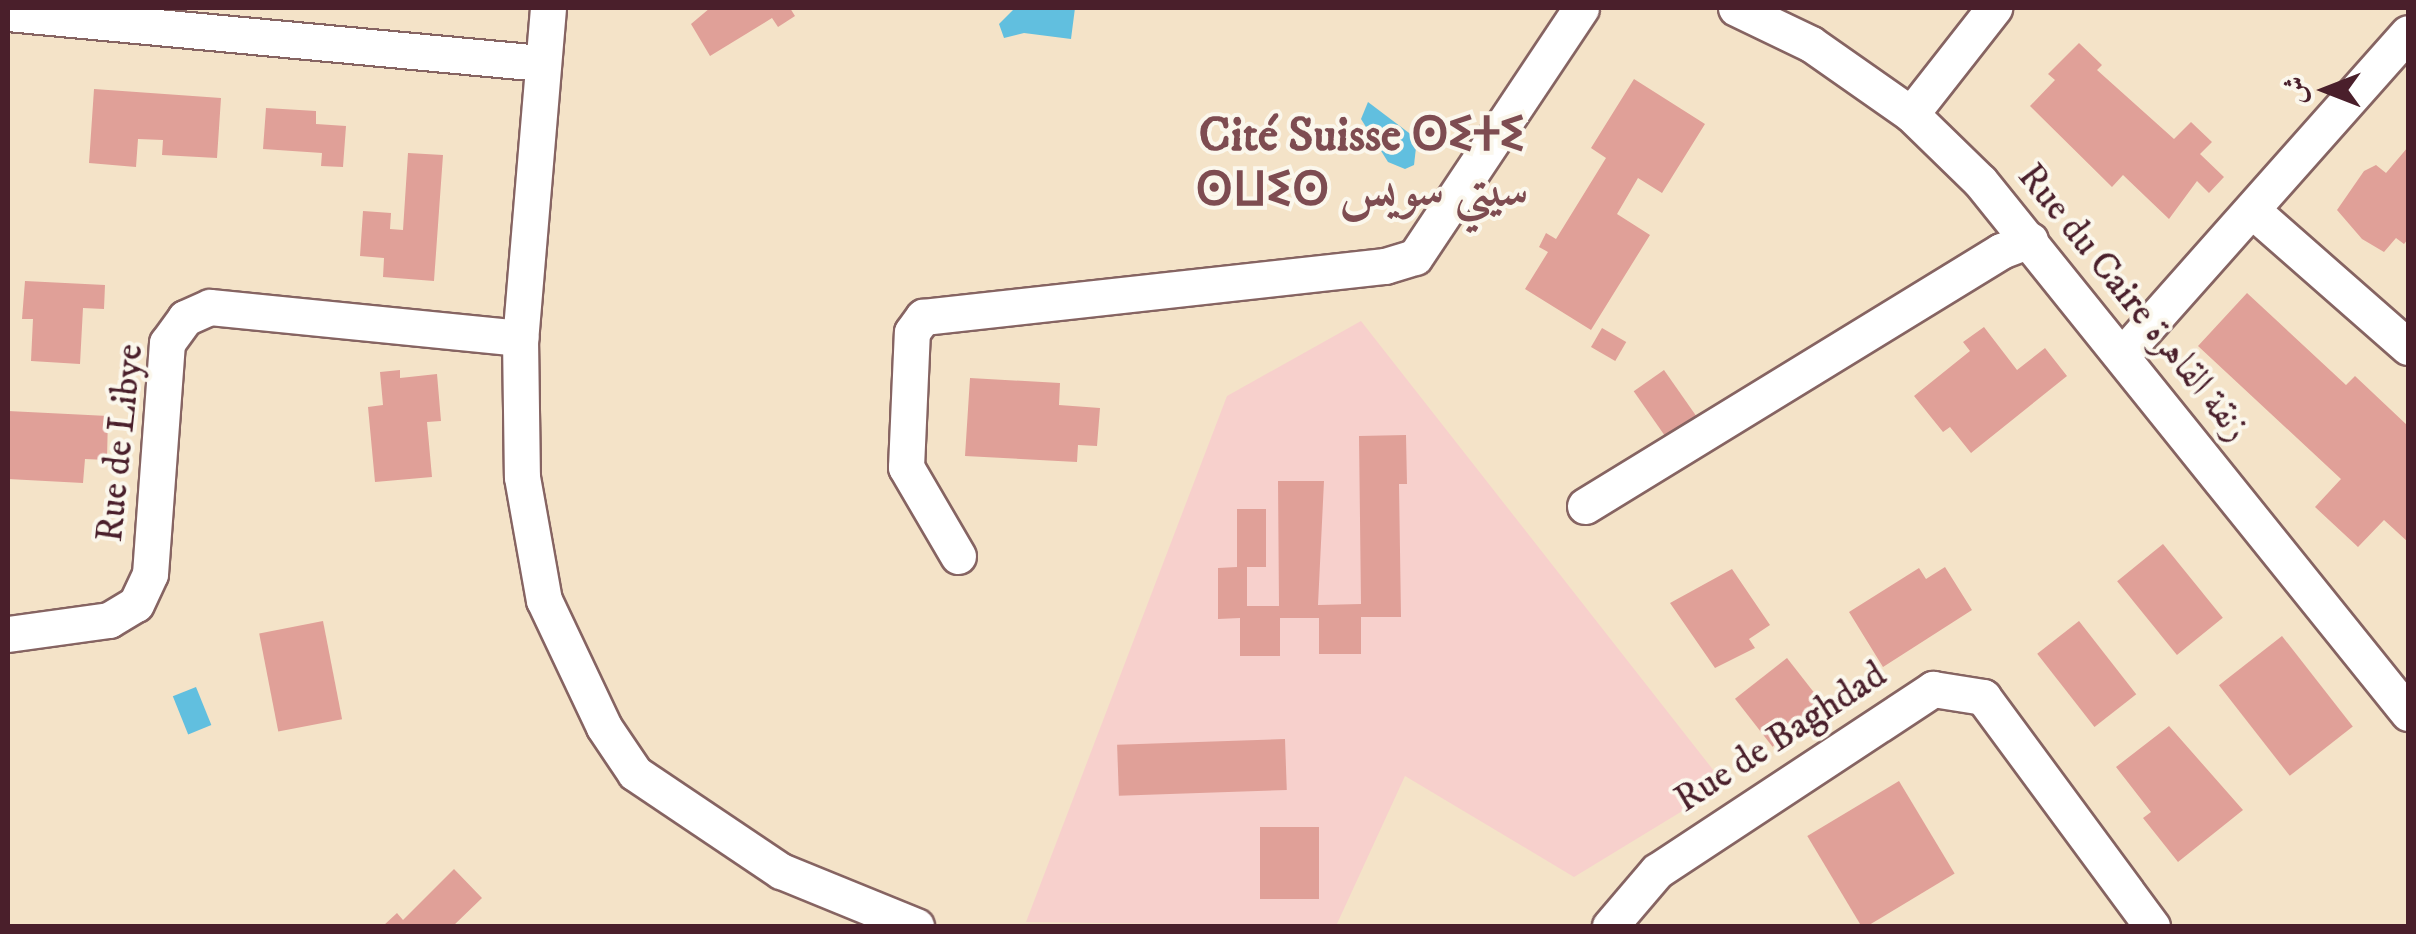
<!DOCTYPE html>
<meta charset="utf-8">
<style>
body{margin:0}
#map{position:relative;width:2416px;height:934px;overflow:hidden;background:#f4e3c8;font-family:"IM FELL DW Pica",Amiri,"Noto Sans Tifinagh",serif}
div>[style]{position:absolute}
.built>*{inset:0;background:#f7d0cc}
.water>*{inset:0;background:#61bfdf;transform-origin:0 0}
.building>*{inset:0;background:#e0a098;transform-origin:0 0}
.roads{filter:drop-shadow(2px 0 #866462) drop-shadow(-2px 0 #866462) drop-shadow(0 2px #866462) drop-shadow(0 -2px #866462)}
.minor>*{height:35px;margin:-17.5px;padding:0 17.5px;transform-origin:17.5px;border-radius:17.5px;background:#fff}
span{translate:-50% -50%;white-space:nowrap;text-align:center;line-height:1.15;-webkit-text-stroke:8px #fbf7ec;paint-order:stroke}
.street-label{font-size:38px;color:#4a1f2b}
.district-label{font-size:48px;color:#7e4c51;font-weight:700}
.frame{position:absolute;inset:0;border:10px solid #4a1f2b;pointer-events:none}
.north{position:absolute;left:2276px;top:40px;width:100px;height:100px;-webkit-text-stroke:8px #fbf7ec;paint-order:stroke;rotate:270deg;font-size:28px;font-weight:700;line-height:40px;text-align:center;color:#4a1f2b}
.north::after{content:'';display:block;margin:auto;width:35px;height:45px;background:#4a1f2b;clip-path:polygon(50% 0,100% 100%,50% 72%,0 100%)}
</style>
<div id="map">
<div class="built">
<div style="clip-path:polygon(1361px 321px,1725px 785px,1574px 877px,1405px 776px,1336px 926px,1026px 922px,1227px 396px)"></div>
</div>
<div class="water">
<div style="clip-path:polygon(1015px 8px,1075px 8px,1071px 39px,1024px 33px,1004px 38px,999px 24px)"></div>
<div style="clip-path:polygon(1368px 102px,1417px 139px,1414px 165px,1405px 169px,1388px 162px,1361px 119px)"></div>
<div style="left:196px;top:687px;width:41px;height:25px;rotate:68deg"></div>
</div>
<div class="building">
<div style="clip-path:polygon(710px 8px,790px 8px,795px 16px,778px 27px,772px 18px,710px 56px,691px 24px)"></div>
<div style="clip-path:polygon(2079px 43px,2102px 65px,2097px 70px,2174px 139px,2191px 122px,2212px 142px,2200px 154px,2224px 177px,2209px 193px,2197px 181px,2169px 219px,2123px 175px,2112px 187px,2030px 106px,2055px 80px,2048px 74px)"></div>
<div style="clip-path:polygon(1634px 79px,1705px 124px,1662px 193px,1638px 178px,1617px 214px,1650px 235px,1591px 330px,1525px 289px,1548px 252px,1539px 247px,1546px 233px,1556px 239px,1606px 158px,1591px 148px)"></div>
<div style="clip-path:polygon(94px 89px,221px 98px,217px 158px,162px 155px,163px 140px,138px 139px,136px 167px,89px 163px)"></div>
<div style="clip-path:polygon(266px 108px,316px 111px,316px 124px,346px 126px,343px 167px,321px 166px,322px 153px,263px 149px)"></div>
<div style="clip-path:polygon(2408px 147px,2408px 239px,2404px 244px,2396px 238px,2384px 252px,2362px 239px,2337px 210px,2364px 171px,2376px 165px,2386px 173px)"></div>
<div style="clip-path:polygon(408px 153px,443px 155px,434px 281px,383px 277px,384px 258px,360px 256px,363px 211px,391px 213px,390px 229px,403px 230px)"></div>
<div style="clip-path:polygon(25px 281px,105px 285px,104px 309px,83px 308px,80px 364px,31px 361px,33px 319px,22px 319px)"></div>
<div style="clip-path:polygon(2247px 293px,2346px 385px,2355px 376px,2408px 426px,2408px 542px,2384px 520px,2358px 547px,2315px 507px,2341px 479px,2198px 346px)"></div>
<div style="clip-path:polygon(1984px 327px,2017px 370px,2045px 348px,2067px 376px,1971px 453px,1950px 427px,1943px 432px,1914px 396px,1970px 351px,1963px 342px)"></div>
<div style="left:1602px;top:328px;width:28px;height:22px;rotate:30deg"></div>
<div style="clip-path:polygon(400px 370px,400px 378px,437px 374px,441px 421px,427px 422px,432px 477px,375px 482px,368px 407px,383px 405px,380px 372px)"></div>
<div style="left:1664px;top:370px;width:58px;height:37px;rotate:55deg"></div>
<div style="clip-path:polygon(970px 378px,1060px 383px,1059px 405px,1100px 408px,1097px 446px,1078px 445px,1077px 462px,965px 456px)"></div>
<div style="clip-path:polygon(8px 411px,108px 416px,107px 460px,85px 459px,83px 483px,8px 479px)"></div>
<div style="clip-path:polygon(1406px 435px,1407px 484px,1399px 484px,1401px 617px,1361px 617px,1361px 654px,1319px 654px,1319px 618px,1280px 618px,1280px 656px,1240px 656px,1240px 618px,1218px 619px,1218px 568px,1237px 567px,1237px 509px,1266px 509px,1266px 567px,1247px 567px,1247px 606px,1279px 606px,1278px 481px,1324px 481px,1318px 605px,1361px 604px,1359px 436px)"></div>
<div style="left:2163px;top:544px;width:95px;height:59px;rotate:51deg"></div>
<div style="clip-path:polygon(1945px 567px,1972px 610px,1883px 667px,1849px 612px,1919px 568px,1926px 579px)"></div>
<div style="clip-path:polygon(1732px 569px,1770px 625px,1749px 639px,1755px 648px,1715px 668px,1670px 603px)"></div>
<div style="left:323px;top:621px;width:100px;height:65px;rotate:79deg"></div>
<div style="left:2079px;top:621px;width:93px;height:53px;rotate:52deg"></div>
<div style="left:2282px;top:636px;width:115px;height:80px;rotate:52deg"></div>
<div style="left:1787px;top:658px;width:61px;height:66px;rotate:52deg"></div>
<div style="clip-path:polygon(2169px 726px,2243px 810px,2178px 862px,2143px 818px,2151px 812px,2116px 767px)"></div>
<div style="left:1285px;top:739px;width:51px;height:168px;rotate:88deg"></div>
<div style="left:1899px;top:781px;width:108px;height:107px;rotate:59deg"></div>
<div style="left:1319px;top:827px;width:72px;height:59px;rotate:90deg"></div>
<div style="clip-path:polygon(454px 869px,482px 898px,453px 926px,383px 926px,397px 913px,403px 920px)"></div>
</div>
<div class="roads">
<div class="minor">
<div style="left:548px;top:8px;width:331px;rotate:94.8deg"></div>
<div style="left:520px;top:338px;width:139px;rotate:89.2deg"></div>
<div style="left:522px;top:477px;width:125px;rotate:79.9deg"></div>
<div style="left:544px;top:600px;width:140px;rotate:64.7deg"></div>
<div style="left:604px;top:727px;width:55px;rotate:56deg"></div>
<div style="left:635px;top:773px;width:176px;rotate:33.9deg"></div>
<div style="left:781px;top:871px;width:146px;rotate:22.2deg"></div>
<div style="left:1736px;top:8px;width:83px;rotate:25.6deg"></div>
<div style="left:1811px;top:44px;width:122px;rotate:35deg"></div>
<div style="left:1911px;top:114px;width:96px;rotate:44.2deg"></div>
<div style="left:1980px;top:181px;width:683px;rotate:51.18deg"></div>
<div style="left:8px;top:13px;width:535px;rotate:5.36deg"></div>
<div style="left:1911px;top:114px;width:135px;rotate:-51.9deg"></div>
<div style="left:2253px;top:211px;width:206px;rotate:41.3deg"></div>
<div style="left:2123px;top:354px;width:429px;rotate:-48.4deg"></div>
<div style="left:1585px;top:506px;width:488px;rotate:-31.5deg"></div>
<div style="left:2001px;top:251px;width:31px;rotate:-21deg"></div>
<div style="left:958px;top:556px;width:103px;rotate:-120.3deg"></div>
<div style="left:906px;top:467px;width:135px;rotate:-87.5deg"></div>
<div style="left:912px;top:332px;width:19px;rotate:-54deg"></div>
<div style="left:923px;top:317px;width:465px;rotate:-6.3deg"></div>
<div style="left:1385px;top:266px;width:31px;rotate:-17deg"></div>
<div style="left:1415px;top:257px;width:299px;rotate:-56.3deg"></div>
<div style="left:8px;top:634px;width:102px;rotate:-7.9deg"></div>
<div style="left:109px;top:620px;width:31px;rotate:-31deg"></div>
<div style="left:136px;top:604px;width:33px;rotate:-65deg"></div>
<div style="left:150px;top:574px;width:232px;rotate:-85.8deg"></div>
<div style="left:167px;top:343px;width:31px;rotate:-54deg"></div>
<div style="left:185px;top:318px;width:27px;rotate:-24deg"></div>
<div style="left:210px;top:307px;width:312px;rotate:5.7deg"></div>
<div style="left:1610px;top:926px;width:72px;rotate:-49.5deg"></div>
<div style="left:1657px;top:871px;width:331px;rotate:-33.4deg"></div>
<div style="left:1933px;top:689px;width:51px;rotate:9.1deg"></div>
<div style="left:1983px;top:697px;width:285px;rotate:53.6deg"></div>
</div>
</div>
<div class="street-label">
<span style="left:2133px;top:303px;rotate:51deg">Rue du Caire زنقة القاهرة</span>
<span style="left:121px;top:443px;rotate:-84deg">Rue de Libye</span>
<span style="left:1781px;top:738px;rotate:-33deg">Rue de Baghdad</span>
</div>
<div class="district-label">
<span style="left:1362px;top:164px">Cité Suisse ⵙⵉⵜⵉ<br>ⵙⵡⵉⵙ سيتي سويس</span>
</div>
<div class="frame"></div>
<div class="north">ش</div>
</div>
